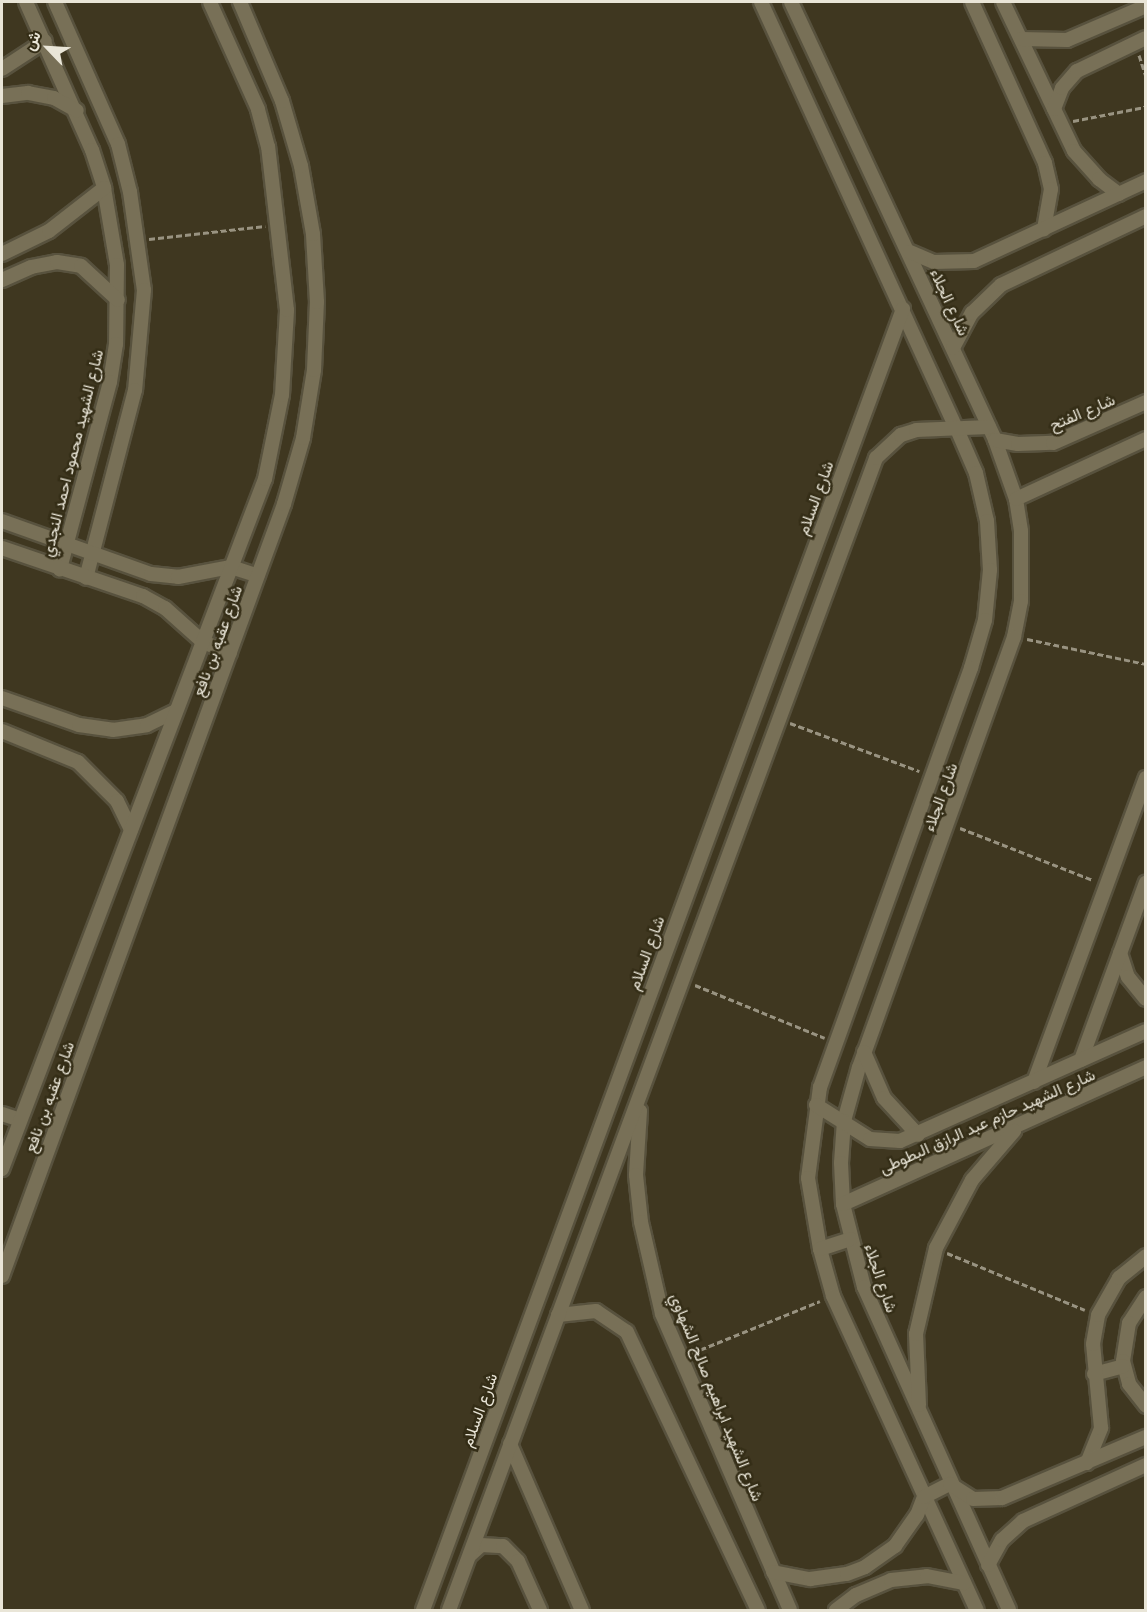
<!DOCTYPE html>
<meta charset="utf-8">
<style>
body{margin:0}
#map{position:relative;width:1147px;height:1612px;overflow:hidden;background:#3f3720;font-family:Mulish,Vazirmatn,sans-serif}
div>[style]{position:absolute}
.path>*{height:3px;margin-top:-1.5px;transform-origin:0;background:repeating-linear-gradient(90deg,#999381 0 6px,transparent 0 9px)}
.roads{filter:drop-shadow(2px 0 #58523e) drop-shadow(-2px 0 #58523e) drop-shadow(0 2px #58523e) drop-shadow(0 -2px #58523e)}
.street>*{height:14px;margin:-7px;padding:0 7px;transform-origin:7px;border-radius:7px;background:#787057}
span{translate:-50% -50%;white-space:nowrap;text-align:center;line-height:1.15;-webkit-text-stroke:5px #342d16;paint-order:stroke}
.street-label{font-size:16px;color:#e9e5d7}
.frame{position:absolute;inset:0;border:3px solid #e9e5d7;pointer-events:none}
.north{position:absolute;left:18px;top:18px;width:60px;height:60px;-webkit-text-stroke:4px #342d16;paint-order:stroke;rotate:295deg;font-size:16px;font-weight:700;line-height:24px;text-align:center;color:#e9e5d7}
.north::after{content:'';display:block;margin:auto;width:21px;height:27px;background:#e9e5d7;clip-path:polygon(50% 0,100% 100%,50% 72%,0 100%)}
</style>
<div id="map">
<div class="path">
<div style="left:1139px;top:55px;width:22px;rotate:72deg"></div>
<div style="left:1146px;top:100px;width:9px;rotate:90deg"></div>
<div style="left:1073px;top:121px;width:73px;rotate:-11deg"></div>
<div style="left:149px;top:239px;width:117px;rotate:-6.4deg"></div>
<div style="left:1027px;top:639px;width:122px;rotate:11.9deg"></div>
<div style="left:790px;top:723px;width:138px;rotate:20.4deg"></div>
<div style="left:960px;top:828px;width:143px;rotate:21.4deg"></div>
<div style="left:695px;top:985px;width:140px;rotate:22.2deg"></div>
<div style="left:947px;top:1253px;width:149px;rotate:22.4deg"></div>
<div style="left:692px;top:1353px;width:138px;rotate:-22.1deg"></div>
</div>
<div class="roads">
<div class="street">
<div style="left:26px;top:2px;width:162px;rotate:66deg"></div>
<div style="left:92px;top:150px;width:40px;rotate:72deg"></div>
<div style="left:104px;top:188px;width:78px;rotate:80.4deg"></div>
<div style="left:117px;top:265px;width:79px;rotate:90.7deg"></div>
<div style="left:116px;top:344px;width:38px;rotate:99deg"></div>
<div style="left:110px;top:382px;width:194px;rotate:105deg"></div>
<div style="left:55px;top:2px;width:155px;rotate:66.1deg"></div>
<div style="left:118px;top:144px;width:49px;rotate:76deg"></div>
<div style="left:130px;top:192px;width:99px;rotate:81.9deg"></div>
<div style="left:144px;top:290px;width:100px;rotate:95.1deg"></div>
<div style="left:135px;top:390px;width:194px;rotate:104.6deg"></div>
<div style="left:761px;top:2px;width:468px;rotate:65.4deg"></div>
<div style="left:956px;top:427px;width:50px;rotate:66.5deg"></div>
<div style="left:976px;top:473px;width:49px;rotate:77.1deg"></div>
<div style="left:987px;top:521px;width:49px;rotate:86.5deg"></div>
<div style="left:990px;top:570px;width:50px;rotate:95.7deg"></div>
<div style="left:985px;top:620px;width:50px;rotate:106.3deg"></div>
<div style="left:971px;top:668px;width:445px;rotate:109.8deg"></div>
<div style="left:820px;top:1087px;width:92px;rotate:97.5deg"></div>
<div style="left:808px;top:1178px;width:72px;rotate:80.4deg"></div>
<div style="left:820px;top:1249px;width:49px;rotate:74.5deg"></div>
<div style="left:833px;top:1296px;width:345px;rotate:65.4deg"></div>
<div style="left:791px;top:2px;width:483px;rotate:65deg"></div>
<div style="left:995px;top:440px;width:63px;rotate:70.4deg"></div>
<div style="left:1016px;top:499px;width:32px;rotate:81deg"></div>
<div style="left:1021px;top:531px;width:70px;rotate:90deg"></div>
<div style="left:1021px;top:601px;width:37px;rotate:101deg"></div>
<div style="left:1014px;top:637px;width:457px;rotate:109.8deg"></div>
<div style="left:859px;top:1067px;width:56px;rotate:105.5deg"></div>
<div style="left:844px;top:1121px;width:42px;rotate:94.1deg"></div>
<div style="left:841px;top:1163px;width:41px;rotate:87.2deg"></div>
<div style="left:843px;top:1204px;width:86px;rotate:75.8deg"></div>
<div style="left:864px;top:1287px;width:354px;rotate:65.8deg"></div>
<div style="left:972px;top:2px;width:177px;rotate:65.6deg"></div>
<div style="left:1045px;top:163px;width:27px;rotate:77deg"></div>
<div style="left:1051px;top:189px;width:41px;rotate:99.9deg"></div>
<div style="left:1003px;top:2px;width:165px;rotate:64.5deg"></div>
<div style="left:1074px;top:151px;width:38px;rotate:48deg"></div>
<div style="left:1099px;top:179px;width:25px;rotate:37deg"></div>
<div style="left:1021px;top:39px;width:46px;rotate:1.2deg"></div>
<div style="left:1067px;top:40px;width:86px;rotate:-23.3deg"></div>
<div style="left:2px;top:69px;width:51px;rotate:-33.1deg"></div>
<div style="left:2px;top:96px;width:26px;rotate:-7deg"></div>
<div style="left:28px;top:93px;width:26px;rotate:11deg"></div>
<div style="left:54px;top:98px;width:26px;rotate:29deg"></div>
<div style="left:1054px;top:109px;width:22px;rotate:-69deg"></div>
<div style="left:1062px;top:88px;width:23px;rotate:-49deg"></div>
<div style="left:1077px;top:71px;width:76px;rotate:-25.6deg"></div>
<div style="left:910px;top:252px;width:26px;rotate:23deg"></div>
<div style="left:934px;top:262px;width:40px;rotate:-1.4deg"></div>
<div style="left:974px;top:261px;width:190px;rotate:-24.9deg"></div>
<div style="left:2px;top:254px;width:52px;rotate:-26.1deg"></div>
<div style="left:49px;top:231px;width:70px;rotate:-38deg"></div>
<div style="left:2px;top:280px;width:32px;rotate:-24deg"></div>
<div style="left:31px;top:267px;width:26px;rotate:-11deg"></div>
<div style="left:57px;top:262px;width:24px;rotate:9deg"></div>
<div style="left:81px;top:266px;width:50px;rotate:42.6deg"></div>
<div style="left:953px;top:348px;width:40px;rotate:-62deg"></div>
<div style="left:972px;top:313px;width:40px;rotate:-44deg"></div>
<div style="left:1001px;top:285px;width:161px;rotate:-25.4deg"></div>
<div style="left:995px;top:440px;width:23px;rotate:10deg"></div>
<div style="left:1018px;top:444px;width:35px;rotate:-2deg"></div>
<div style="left:1053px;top:443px;width:102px;rotate:-23.8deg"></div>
<div style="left:1016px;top:499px;width:143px;rotate:-24.8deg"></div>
<div style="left:2px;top:521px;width:158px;rotate:19.6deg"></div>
<div style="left:151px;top:574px;width:27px;rotate:6deg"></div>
<div style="left:178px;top:577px;width:54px;rotate:-10.7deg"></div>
<div style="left:231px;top:567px;width:28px;rotate:18deg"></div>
<div style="left:2px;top:548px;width:149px;rotate:18.8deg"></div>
<div style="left:143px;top:596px;width:25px;rotate:29deg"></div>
<div style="left:165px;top:608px;width:51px;rotate:41.8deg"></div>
<div style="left:203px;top:642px;width:29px;rotate:22deg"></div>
<div style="left:2px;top:698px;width:82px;rotate:19.3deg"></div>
<div style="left:79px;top:725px;width:34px;rotate:8deg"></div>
<div style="left:113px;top:730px;width:34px;rotate:-8deg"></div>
<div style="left:147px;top:725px;width:32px;rotate:-26deg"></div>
<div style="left:2px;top:731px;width:82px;rotate:22.2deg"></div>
<div style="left:78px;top:762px;width:55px;rotate:45deg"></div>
<div style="left:117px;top:801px;width:32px;rotate:64deg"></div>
<div style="left:1120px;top:953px;width:25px;rotate:72deg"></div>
<div style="left:1128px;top:977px;width:28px;rotate:51deg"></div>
<div style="left:864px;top:1052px;width:50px;rotate:66.5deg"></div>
<div style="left:884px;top:1098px;width:50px;rotate:47.4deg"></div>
<div style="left:1081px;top:1060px;width:189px;rotate:-69.9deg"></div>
<div style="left:1034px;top:1082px;width:324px;rotate:-69.8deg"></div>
<div style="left:816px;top:1105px;width:64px;rotate:32.2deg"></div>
<div style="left:870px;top:1139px;width:30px;rotate:4deg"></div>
<div style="left:900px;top:1141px;width:269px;rotate:-24.1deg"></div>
<div style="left:640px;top:1111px;width:64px;rotate:93.6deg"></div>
<div style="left:636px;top:1175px;width:47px;rotate:83.9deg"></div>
<div style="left:641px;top:1222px;width:94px;rotate:77.1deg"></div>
<div style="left:662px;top:1314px;width:322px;rotate:66.6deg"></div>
<div style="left:2px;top:1114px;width:19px;rotate:18deg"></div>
<div style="left:2px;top:1169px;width:738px;rotate:-69.14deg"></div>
<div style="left:265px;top:479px;width:86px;rotate:-78.6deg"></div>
<div style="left:282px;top:395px;width:85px;rotate:-86.6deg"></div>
<div style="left:287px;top:310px;width:164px;rotate:-96.6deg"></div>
<div style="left:268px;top:147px;width:39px;rotate:-105deg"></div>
<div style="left:258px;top:109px;width:117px;rotate:-114.2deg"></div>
<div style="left:843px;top:1204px;width:333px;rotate:-24.3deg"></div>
<div style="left:820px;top:1249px;width:32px;rotate:-18deg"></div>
<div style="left:2px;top:1276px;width:822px;rotate:-69.93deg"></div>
<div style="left:284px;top:504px;width:69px;rotate:-73.9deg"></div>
<div style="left:303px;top:438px;width:69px;rotate:-80.8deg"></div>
<div style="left:314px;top:370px;width:68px;rotate:-87.5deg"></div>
<div style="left:317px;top:302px;width:68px;rotate:-93.4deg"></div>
<div style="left:313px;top:234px;width:69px;rotate:-100deg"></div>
<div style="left:301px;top:166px;width:68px;rotate:-106.3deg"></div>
<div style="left:282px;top:101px;width:108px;rotate:-113deg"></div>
<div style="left:1146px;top:1297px;width:31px;rotate:123deg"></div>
<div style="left:1129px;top:1323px;width:38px;rotate:99deg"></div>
<div style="left:1123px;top:1361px;width:24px;rotate:75deg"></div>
<div style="left:1129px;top:1384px;width:28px;rotate:52deg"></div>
<div style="left:558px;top:1315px;width:38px;rotate:-6deg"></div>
<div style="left:596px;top:1311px;width:37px;rotate:34deg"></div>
<div style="left:627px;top:1332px;width:307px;rotate:64.8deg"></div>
<div style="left:1094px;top:1374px;width:30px;rotate:-15deg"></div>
<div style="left:919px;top:1405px;width:71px;rotate:-92.4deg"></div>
<div style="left:916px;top:1334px;width:88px;rotate:-76.9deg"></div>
<div style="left:936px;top:1248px;width:77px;rotate:-62.1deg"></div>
<div style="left:972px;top:1180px;width:65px;rotate:-49.4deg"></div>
<div style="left:510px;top:1444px;width:181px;rotate:66.6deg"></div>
<div style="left:1087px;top:1463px;width:38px;rotate:-68deg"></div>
<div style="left:1101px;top:1428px;width:84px;rotate:-95.4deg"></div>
<div style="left:1093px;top:1344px;width:29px;rotate:-80deg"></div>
<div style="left:1098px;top:1315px;width:43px;rotate:-60.4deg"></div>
<div style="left:1119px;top:1278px;width:35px;rotate:-39deg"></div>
<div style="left:470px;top:1555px;width:15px;rotate:-42deg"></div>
<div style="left:481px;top:1545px;width:22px;rotate:3deg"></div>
<div style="left:503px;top:1546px;width:21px;rotate:45deg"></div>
<div style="left:518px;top:1561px;width:54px;rotate:65.8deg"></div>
<div style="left:988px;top:1565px;width:29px;rotate:-61deg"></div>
<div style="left:1002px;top:1540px;width:28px;rotate:-42deg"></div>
<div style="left:1023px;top:1521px;width:135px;rotate:-24.5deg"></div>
<div style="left:773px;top:1572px;width:38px;rotate:11deg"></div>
<div style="left:810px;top:1579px;width:37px;rotate:-8deg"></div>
<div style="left:847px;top:1574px;width:19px;rotate:-21deg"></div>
<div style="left:865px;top:1567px;width:37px;rotate:-35deg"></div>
<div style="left:895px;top:1546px;width:38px;rotate:-55deg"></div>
<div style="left:917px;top:1515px;width:19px;rotate:-69deg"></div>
<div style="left:924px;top:1497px;width:29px;rotate:-27deg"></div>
<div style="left:950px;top:1484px;width:27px;rotate:33deg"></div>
<div style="left:973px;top:1499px;width:29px;rotate:-2deg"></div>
<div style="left:1002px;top:1498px;width:156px;rotate:-23deg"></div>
<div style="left:423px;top:1610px;width:1387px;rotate:-69.75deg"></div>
<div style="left:449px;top:1610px;width:1229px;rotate:-69.66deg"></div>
<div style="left:876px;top:458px;width:34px;rotate:-43deg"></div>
<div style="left:901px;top:435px;width:16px;rotate:-18deg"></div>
<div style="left:916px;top:430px;width:73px;rotate:-2.4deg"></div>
<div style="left:836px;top:1610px;width:25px;rotate:-37deg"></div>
<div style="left:856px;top:1595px;width:38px;rotate:-23deg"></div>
<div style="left:891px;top:1580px;width:36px;rotate:-6deg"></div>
<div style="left:927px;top:1576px;width:38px;rotate:11deg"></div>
</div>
</div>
<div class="street-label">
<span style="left:950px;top:302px;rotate:65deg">شارع الجلاء</span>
<span style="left:1082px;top:412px;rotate:-23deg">شارع الفتح</span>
<span style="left:72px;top:453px;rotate:-76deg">شارع الشهيد محمود احمد النجدي</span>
<span style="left:815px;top:498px;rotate:-70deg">شارع السلام</span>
<span style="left:217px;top:641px;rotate:-70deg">شارع عقبه بن نافع</span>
<span style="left:940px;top:797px;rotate:-70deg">شارع الجلاء</span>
<span style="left:646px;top:953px;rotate:-70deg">شارع السلام</span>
<span style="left:49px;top:1097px;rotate:-70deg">شارع عقبه بن نافع</span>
<span style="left:987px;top:1121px;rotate:-24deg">شارع الشهيد حازم عبد الرازق البطوطى</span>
<span style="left:881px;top:1278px;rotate:71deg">شارع الجلاء</span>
<span style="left:717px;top:1397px;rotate:68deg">شارع الشهيد ابراهيم صالح الشهاوي</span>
<span style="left:479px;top:1410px;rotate:-70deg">شارع السلام</span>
</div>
<div class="frame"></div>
<div class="north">ش</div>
</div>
